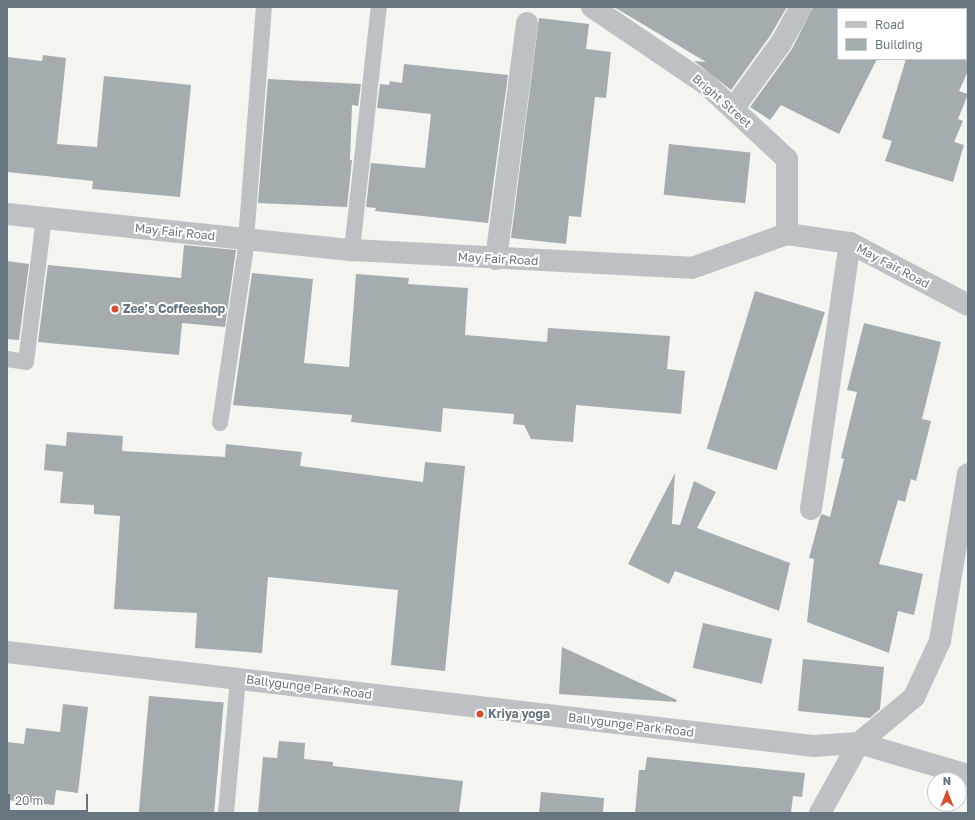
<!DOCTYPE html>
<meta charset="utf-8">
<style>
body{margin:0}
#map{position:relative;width:975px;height:820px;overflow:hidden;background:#f4f4f0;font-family:"Golos Text",sans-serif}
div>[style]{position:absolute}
.building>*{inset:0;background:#a4acb0;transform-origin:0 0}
.service>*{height:16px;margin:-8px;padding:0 8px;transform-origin:8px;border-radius:8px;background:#bdc1c4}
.minor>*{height:22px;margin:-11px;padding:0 11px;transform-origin:11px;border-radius:11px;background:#bdc1c4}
.dots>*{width:11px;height:11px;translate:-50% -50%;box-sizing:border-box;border:2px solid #fff;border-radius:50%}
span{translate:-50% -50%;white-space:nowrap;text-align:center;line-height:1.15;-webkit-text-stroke:4px #fff;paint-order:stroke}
.street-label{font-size:12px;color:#66757f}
.poi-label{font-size:12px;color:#66757f;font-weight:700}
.left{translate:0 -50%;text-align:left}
.frame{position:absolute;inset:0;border:8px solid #66757f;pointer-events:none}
.legend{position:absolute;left:837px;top:8px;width:130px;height:52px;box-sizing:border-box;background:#fff;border:1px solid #c2c8cc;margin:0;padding:5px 7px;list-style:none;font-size:12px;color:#66757f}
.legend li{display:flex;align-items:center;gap:8px;height:20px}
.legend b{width:20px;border:1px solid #c2c8cc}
.north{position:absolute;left:927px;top:772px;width:40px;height:40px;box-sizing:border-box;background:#fff;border:1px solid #c2c8cc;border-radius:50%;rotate:0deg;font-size:11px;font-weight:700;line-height:16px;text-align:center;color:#66757f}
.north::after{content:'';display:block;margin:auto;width:14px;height:18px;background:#d34f32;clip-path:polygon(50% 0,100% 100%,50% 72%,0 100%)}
.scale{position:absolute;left:8px;top:794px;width:80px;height:18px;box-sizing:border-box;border:2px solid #66757f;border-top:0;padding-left:5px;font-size:12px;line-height:14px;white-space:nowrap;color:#66757f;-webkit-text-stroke:3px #fff;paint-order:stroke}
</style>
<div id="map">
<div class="building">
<div style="clip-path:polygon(614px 7px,787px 7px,770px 36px,731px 90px,694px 61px,706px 62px)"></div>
<div style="clip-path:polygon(813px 7px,838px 7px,838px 59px,877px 59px,839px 134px,781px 105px,770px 120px,750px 107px,792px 49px)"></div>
<div style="clip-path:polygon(539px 18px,589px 24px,586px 49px,611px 52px,606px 98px,595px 97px,581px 217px,569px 216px,566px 244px,511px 238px)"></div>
<div style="clip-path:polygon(43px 55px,66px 58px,57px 144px,97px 147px,104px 76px,191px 85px,180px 197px,92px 189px,93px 181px,7px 172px,7px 57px,42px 61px)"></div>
<div style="clip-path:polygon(906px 59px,968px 59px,968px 71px,959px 91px,968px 94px,958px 119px,963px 121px,954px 142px,964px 145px,953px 182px,885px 161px,892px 141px,882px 138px)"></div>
<div style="clip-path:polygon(404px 64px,508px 75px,488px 223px,375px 211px,376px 208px,366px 207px,371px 163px,425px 168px,431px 114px,377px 108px,380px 84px,389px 85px,390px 81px,402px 83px)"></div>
<div style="clip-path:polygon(268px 79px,361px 84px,358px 106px,352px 105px,350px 160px,352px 160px,347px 207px,258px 203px)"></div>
<div style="left:669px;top:144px;width:82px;height:51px;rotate:6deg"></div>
<div style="clip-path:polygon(184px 245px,236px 250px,225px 327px,182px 323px,179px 355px,38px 342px,48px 265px,181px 278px)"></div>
<div style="clip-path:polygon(7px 261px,29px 264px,19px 340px,7px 339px)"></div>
<div style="clip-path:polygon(252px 273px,313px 279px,304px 363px,349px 367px,356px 274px,409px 278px,408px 284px,468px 288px,465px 335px,547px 342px,548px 328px,670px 336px,667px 369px,685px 371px,681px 414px,576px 405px,573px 442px,531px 439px,524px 425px,513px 424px,514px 414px,443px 408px,441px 432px,351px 422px,352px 415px,233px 405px)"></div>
<div style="left:755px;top:291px;width:73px;height:165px;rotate:17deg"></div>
<div style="clip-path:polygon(864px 323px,941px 342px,922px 419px,931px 421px,916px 481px,911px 479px,905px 502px,898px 500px,879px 564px,923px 574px,914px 615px,898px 611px,889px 653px,807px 622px,814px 559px,809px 558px,820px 517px,822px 514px,830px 517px,844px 459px,841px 458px,857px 392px,847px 390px)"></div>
<div style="clip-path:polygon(67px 432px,123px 436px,122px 451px,225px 457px,226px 444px,302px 452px,300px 466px,423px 482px,425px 462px,465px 466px,445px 671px,391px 665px,398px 590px,268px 577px,262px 653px,195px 648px,197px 613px,114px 609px,120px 516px,94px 514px,94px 505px,60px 503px,63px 472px,44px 470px,46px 444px,66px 446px)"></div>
<div style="clip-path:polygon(675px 473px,672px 524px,680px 525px,694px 481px,716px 492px,697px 528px,790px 563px,779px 611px,675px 571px,669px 584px,628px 564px)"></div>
<div style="left:703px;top:623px;width:71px;height:46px;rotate:13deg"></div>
<div style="clip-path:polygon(562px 647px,677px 700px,676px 702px,559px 694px)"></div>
<div style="clip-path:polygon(803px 659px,884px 667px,880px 709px,870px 718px,798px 711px)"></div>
<div style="left:149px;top:696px;width:75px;height:118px;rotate:5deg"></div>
<div style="clip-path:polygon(63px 704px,88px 707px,78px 793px,56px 790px,54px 805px,7px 800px,7px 742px,24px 744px,26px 728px,60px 732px)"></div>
<div style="clip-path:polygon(279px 741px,305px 743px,304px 759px,333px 762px,333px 766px,463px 781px,459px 813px,258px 813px,263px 757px,277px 758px)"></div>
<div style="clip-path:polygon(647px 757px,805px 773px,802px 797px,793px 796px,791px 813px,635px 813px,639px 770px,645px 770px)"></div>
<div style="clip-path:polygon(541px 792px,604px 798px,603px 813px,539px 813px)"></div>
</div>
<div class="service">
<div style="left:352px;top:250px;width:244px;rotate:-83.7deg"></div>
<div style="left:7px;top:359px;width:19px;rotate:9deg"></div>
<div style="left:26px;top:362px;width:145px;rotate:-82.9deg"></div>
<div style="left:220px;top:423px;width:172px;rotate:-81.6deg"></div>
<div style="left:245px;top:253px;width:247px;rotate:-85.6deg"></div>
<div style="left:226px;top:813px;width:135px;rotate:-84.9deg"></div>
</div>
<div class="minor">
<div style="left:592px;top:7px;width:139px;rotate:34.1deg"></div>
<div style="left:707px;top:85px;width:109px;rotate:42.8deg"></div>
<div style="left:787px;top:159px;width:75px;rotate:90deg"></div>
<div style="left:733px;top:109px;width:82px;rotate:-54deg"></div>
<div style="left:781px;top:43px;width:41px;rotate:-60.9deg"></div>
<div style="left:7px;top:214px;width:347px;rotate:6deg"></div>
<div style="left:352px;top:250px;width:340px;rotate:3deg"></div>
<div style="left:692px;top:268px;width:101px;rotate:-19.7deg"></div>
<div style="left:787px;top:234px;width:64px;rotate:8.1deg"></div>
<div style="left:850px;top:243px;width:133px;rotate:27.7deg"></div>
<div style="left:496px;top:259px;width:238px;rotate:-82.5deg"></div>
<div style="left:811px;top:509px;width:269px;rotate:-81.7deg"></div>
<div style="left:7px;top:652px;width:811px;rotate:6.65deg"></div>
<div style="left:813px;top:746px;width:46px;rotate:-3.7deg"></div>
<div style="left:859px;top:743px;width:72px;rotate:-39.9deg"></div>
<div style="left:914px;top:697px;width:62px;rotate:-65.1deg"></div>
<div style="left:940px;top:641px;width:169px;rotate:-80.5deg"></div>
<div style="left:820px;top:813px;width:80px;rotate:-60.9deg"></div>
<div style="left:859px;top:743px;width:114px;rotate:16.4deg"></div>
</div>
<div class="dots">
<div style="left:115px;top:309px;background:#d34f32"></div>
<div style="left:480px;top:714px;background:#d34f32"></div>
</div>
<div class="street-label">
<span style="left:722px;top:101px;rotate:41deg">Bright Street</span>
<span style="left:175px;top:232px;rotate:6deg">May Fair Road</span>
<span style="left:498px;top:259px;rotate:3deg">May Fair Road</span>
<span style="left:893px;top:266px;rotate:28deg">May Fair Road</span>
<span style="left:309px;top:687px;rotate:7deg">Ballygunge Park Road</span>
<span style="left:631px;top:725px;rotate:7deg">Ballygunge Park Road</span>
</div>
<div class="poi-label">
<span class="left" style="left:123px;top:309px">Zee’s Coffeeshop</span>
<span class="left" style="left:488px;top:714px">Kriya yoga</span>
</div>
<div class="frame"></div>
<ul class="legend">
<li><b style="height:5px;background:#bdc1c4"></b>Road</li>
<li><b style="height:11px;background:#a4acb0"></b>Building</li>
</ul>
<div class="north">N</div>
<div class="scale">20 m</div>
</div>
